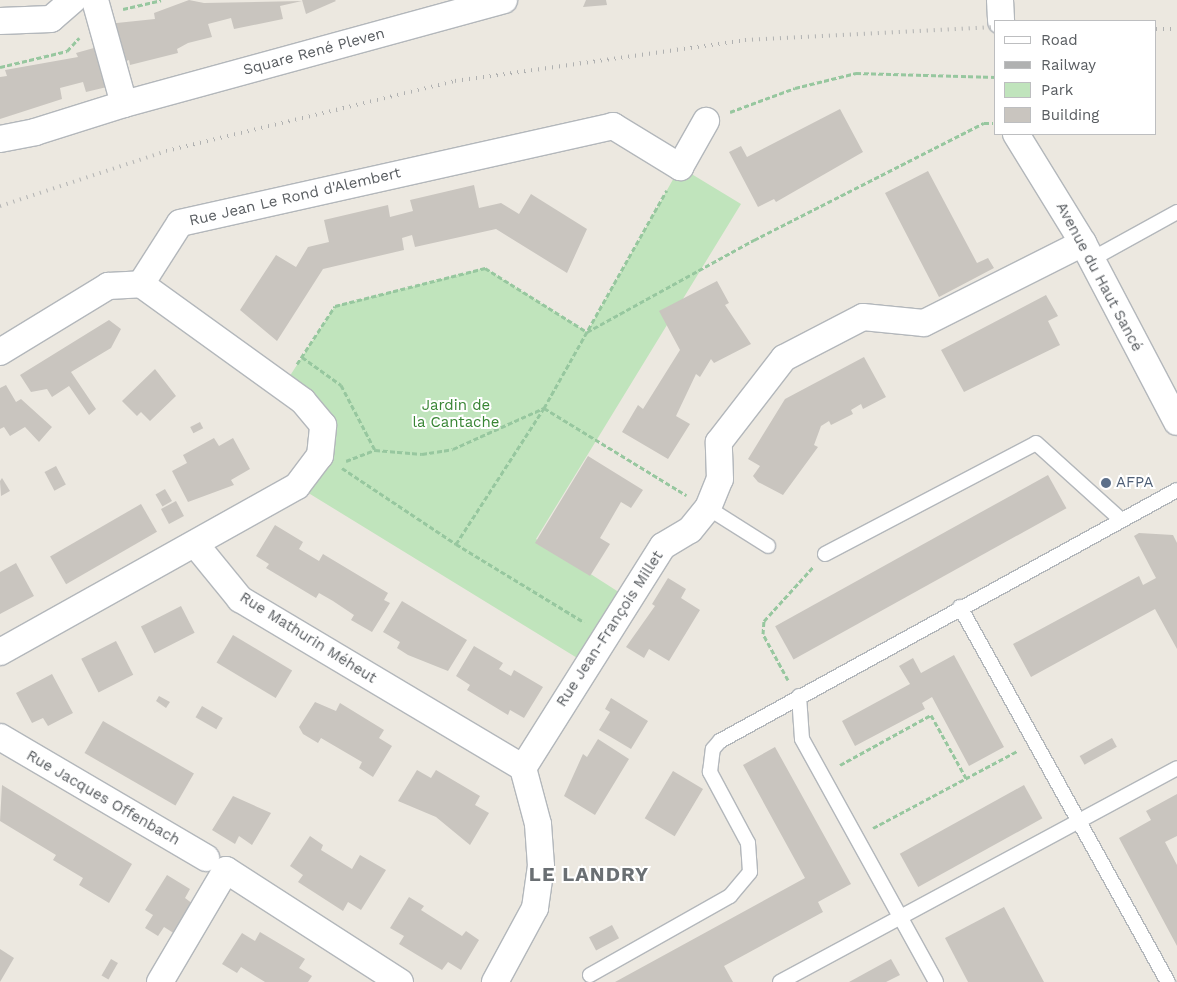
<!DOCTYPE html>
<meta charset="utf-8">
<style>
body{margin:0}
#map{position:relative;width:1177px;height:982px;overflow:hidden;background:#ece8e0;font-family:"Work Sans",sans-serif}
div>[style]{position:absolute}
.green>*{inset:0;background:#c0e4bc}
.building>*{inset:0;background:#c9c5bf;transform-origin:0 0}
.path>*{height:3px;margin-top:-1.5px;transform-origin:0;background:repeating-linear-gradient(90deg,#97c79f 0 5px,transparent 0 7.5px)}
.roads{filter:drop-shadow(1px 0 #b3b7bb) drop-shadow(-1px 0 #b3b7bb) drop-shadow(0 1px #b3b7bb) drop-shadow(0 -1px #b3b7bb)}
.lane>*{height:14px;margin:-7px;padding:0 7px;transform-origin:7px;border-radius:7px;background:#fff}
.street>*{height:26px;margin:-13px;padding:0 13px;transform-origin:13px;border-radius:13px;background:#fff}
.rail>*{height:4px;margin-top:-2px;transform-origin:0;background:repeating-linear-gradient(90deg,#b0b1b1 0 1px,transparent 0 7px)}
.dots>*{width:14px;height:14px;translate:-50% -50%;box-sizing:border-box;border:2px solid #fff;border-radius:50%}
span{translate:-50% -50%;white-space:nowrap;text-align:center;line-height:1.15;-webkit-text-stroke:4px #fff;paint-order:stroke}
.street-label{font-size:15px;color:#595d61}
.park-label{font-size:15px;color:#388534}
.service-label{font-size:15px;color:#4e5e75}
.left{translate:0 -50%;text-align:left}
.district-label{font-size:20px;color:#6a6f73;font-weight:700;letter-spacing:1px}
.legend{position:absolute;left:994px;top:20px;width:162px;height:115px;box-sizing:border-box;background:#fff;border:1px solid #bdbec0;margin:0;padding:6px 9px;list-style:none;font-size:15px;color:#595d61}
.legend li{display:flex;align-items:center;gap:10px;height:25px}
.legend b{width:25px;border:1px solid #bdbec0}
</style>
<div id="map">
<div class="green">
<div style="clip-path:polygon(680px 167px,741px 204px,536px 539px,628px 598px,587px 664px,297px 486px,323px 425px,284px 385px,335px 306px,485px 268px,587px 332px)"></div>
</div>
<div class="building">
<div style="clip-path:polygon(189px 0,204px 3px,302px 1px,280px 6px,283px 19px,234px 29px,231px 18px,208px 24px,212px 37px,188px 43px,177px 49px,178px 53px,130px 65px,129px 60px,118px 64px,107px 24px,155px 19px,154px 13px)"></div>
<div style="clip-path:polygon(302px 0,335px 0,336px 1px,306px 14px)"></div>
<div style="clip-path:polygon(586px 0,606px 0,607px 5px,583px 7px)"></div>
<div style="clip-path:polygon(101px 46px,111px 86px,86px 92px,83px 82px,60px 88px,62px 99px,0 119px,0 77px,7px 76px,5px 70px,78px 57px,76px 53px)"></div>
<div style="clip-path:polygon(840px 109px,863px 152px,776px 202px,774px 199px,758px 207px,729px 152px,741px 146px,747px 157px)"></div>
<div style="clip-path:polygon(928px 171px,977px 263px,988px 258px,994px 268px,939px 297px,885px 193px)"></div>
<div style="clip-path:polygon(474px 185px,479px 208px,501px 203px,519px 214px,531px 194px,587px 229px,567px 273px,496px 229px,415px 247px,412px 235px,402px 238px,404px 250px,323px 269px,277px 341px,240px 310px,276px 255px,296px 267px,308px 247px,329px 242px,324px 220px,388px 205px,390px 217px,413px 211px,410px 200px)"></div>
<div style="clip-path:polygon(717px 281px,729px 303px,725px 305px,751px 344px,714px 363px,711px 359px,700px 377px,696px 374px,676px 416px,690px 424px,668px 459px,622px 432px,638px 405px,643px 409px,680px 350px,659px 311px)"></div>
<div style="clip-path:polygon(1046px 295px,1058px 316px,1048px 321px,1060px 345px,964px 392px,941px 350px)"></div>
<div style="clip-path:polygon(109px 320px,121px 329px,111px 348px,71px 372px,96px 409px,89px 415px,69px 386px,52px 397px,47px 389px,31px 392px,20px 375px)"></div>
<div style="clip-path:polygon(864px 357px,886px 397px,863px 409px,861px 404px,851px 410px,853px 414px,831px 425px,829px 421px,821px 426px,814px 445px,818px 447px,783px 495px,758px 482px,753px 476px,760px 466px,748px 459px,785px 399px)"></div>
<div style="clip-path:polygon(155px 369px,176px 396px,150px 421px,141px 412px,137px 416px,122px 401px)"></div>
<div style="clip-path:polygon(6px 385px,16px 402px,21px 399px,52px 427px,39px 442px,25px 427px,10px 436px,4px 427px,0 429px,0 388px)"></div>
<div style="left:200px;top:422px;width:7px;height:11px;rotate:63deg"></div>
<div style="clip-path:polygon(214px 438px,219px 446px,233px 438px,250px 469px,231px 480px,234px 485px,188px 502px,172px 471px,187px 463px,183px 455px)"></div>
<div style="clip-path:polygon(588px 456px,643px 490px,631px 508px,621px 502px,600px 538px,610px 544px,590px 576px,535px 543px)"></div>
<div style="left:56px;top:466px;width:21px;height:13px;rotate:62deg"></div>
<div style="left:1048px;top:475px;width:38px;height:312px;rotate:61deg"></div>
<div style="clip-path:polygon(2px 478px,10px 491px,1px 496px,0 481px)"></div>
<div style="left:165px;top:489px;width:14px;height:11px;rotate:60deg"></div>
<div style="left:176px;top:501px;width:17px;height:17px;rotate:62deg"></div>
<div style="left:141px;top:504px;width:32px;height:105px;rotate:60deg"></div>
<div style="clip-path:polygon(275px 525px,303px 542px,299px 549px,319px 561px,323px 554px,388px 593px,384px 600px,390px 603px,372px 632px,351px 620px,354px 615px,333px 601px,319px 593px,316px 598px,266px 568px,269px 564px,256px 556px)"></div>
<div style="clip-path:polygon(1139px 533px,1173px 535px,1177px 543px,1177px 649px,1155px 609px,1031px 677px,1013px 644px,1139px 576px,1143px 585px,1156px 578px,1134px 536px)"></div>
<div style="clip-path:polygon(16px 563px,34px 596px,0 614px,0 572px)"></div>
<div style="clip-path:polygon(668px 578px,686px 589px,681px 598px,700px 610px,669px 661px,649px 649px,644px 658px,626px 647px,655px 606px,652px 604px)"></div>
<div style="clip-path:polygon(402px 601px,467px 640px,448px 671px,408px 655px,397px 648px,400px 642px,383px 632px)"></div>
<div style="left:181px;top:606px;width:30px;height:45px;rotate:63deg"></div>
<div style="left:233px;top:635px;width:69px;height:32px;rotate:31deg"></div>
<div style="left:116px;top:641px;width:38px;height:39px;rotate:63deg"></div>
<div style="clip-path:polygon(474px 646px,503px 663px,499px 669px,511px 676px,514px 670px,543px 687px,524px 718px,510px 710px,508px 715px,467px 690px,470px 685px,456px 676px)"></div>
<div style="clip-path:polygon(954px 655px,1004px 747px,969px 766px,932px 697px,922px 703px,925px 709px,855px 746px,842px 721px,910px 684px,899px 666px,913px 658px,921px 673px)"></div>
<div style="clip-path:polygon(52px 674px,73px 713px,48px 726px,43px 718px,32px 723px,16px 693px)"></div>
<div style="clip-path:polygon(159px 696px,170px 702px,166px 708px,156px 701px)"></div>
<div style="clip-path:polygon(611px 698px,648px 721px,631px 749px,599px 730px,610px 712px,605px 709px)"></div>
<div style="clip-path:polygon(315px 702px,336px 711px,340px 703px,384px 730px,379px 738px,392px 746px,373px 777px,359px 768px,362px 762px,321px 738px,318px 743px,303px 734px,299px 727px)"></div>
<div style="left:202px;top:706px;width:24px;height:13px;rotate:30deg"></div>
<div style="left:103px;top:721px;width:105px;height:37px;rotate:30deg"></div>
<div style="left:1112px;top:738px;width:10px;height:37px;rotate:61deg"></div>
<div style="clip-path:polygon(598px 739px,629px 759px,595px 815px,564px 796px,583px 754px,587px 757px)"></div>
<div style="clip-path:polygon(775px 747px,851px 884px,818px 902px,823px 912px,724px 966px,733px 982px,615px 982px,805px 878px,743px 765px)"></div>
<div style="clip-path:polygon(417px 770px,431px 778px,436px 770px,480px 796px,475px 805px,489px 813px,470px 845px,436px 817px,398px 801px)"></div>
<div style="left:673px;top:771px;width:35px;height:55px;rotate:31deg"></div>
<div style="clip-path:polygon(2px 785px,132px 864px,109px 903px,79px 885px,83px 878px,53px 860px,56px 855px,0 821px)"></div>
<div style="left:1024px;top:785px;width:38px;height:142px;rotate:61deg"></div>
<div style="clip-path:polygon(1177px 794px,1177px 836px,1165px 842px,1177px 865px,1177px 946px,1119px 838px,1151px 820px,1146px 811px)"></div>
<div style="clip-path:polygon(233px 796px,271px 813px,252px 845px,239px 836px,235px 844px,212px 830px)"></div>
<div style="clip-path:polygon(310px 836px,323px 845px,321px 850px,352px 869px,360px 855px,386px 870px,361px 910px,348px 902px,343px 911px,298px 882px,303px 875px,290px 866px)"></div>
<div style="clip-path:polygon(167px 875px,190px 889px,185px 898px,197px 907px,180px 937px,164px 927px,158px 936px,145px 928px,153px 915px,145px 910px)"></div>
<div style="clip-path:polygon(409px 897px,424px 906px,421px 910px,462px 936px,466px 931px,479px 940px,461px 970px,448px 962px,442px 970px,399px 944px,404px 936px,390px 928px)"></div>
<div style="clip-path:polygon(1004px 907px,1044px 982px,968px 982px,945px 938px)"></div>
<div style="left:612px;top:925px;width:15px;height:26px;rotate:62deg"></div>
<div style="clip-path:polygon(260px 932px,305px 959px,299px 968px,312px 976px,308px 982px,265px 982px,241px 967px,237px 973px,222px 964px,242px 933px,255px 941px)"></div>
<div style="clip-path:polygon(0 949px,14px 958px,0 982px)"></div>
<div style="left:111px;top:959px;width:8px;height:19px;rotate:30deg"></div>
<div style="clip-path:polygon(891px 959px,900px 975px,886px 982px,849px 982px)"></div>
</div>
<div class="path">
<div style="left:123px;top:9px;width:39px;rotate:-13deg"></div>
<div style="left:0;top:67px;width:69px;rotate:-13.4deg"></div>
<div style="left:67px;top:51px;width:18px;rotate:-47deg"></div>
<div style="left:730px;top:112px;width:69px;rotate:-20.3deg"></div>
<div style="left:795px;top:88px;width:63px;rotate:-13.8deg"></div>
<div style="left:856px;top:73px;width:140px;rotate:1.6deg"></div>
<div style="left:302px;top:357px;width:48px;rotate:35.7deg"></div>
<div style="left:341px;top:385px;width:73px;rotate:62.4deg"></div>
<div style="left:375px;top:450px;width:47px;rotate:4.9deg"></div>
<div style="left:422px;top:454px;width:31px;rotate:-9deg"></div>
<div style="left:453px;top:449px;width:100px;rotate:-24.3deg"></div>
<div style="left:544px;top:408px;width:167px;rotate:31.5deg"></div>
<div style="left:297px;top:364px;width:69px;rotate:-56.8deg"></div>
<div style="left:335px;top:306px;width:155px;rotate:-14.2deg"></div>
<div style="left:485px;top:268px;width:120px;rotate:32.1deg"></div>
<div style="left:587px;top:332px;width:191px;rotate:-28.9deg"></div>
<div style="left:754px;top:240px;width:258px;rotate:-27deg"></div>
<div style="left:984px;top:123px;width:9px"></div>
<div style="left:346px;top:461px;width:31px;rotate:-21deg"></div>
<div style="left:342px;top:468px;width:137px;rotate:33.7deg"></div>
<div style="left:456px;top:544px;width:162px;rotate:-57.1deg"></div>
<div style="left:544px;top:408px;width:250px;rotate:-60.6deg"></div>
<div style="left:456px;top:544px;width:150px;rotate:31.4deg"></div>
<div style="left:788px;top:680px;width:52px;rotate:-118.5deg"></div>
<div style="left:763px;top:634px;width:13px;rotate:-86deg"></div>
<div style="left:764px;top:621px;width:73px;rotate:-47.8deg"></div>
<div style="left:840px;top:765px;width:104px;rotate:-28.8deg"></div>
<div style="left:931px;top:715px;width:72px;rotate:60.9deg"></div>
<div style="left:873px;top:828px;width:163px;rotate:-28.1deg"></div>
</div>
<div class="roads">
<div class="lane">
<div style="left:1092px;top:259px;width:97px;rotate:-28.9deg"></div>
<div style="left:708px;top:508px;width:71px;rotate:32.3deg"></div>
<div style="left:825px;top:554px;width:238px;rotate:-27.7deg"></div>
<div style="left:1036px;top:443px;width:113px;rotate:42.1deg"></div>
<div style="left:960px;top:607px;width:429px;rotate:61deg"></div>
<div style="left:799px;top:696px;width:43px;rotate:86deg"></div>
<div style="left:802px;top:739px;width:277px;rotate:61.1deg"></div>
<div style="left:590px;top:975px;width:161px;rotate:-29.4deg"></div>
<div style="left:730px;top:896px;width:31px;rotate:-50deg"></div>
<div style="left:750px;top:872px;width:29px;rotate:-94deg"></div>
<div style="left:748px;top:843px;width:81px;rotate:-118.2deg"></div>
<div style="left:710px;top:772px;width:23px;rotate:-83deg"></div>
<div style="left:713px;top:749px;width:11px;rotate:-49deg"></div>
<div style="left:720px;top:741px;width:521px;rotate:-28.78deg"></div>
<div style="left:780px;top:982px;width:451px;rotate:-28.3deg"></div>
</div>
<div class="street">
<div style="left:1000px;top:0;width:21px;rotate:87deg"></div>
<div style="left:0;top:21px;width:51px;rotate:-2.2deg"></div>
<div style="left:51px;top:19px;width:29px;rotate:-41deg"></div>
<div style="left:124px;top:104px;width:394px;rotate:-15.3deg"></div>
<div style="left:1016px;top:134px;width:128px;rotate:58.4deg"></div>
<div style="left:1083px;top:243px;width:202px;rotate:62.3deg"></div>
<div style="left:0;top:139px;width:36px;rotate:-11deg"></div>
<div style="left:35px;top:132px;width:93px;rotate:-17.5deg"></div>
<div style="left:124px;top:104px;width:108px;rotate:-105.6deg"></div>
<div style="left:0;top:352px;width:127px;rotate:-31.4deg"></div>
<div style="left:108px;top:286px;width:33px;rotate:-3deg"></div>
<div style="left:196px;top:545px;width:70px;rotate:50.8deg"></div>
<div style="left:240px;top:599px;width:330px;rotate:30.8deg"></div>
<div style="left:0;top:652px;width:340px;rotate:-29.2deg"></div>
<div style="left:297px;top:486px;width:38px;rotate:-53deg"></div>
<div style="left:320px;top:456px;width:31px;rotate:-84deg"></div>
<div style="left:323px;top:425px;width:31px;rotate:-130deg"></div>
<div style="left:303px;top:401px;width:200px;rotate:-144.2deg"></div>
<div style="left:141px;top:284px;width:72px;rotate:-57.4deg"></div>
<div style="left:180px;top:223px;width:444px;rotate:-12.6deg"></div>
<div style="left:613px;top:126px;width:79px;rotate:31.5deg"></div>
<div style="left:680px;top:167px;width:53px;rotate:-60.5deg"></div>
<div style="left:0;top:737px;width:239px;rotate:30.4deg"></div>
<div style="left:160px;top:982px;width:130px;rotate:-59.5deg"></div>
<div style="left:226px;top:870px;width:207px;rotate:32.8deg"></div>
<div style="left:495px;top:982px;width:84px;rotate:-61.6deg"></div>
<div style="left:535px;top:908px;width:42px;rotate:-81.9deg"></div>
<div style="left:541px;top:866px;width:42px;rotate:-94.1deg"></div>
<div style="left:538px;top:824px;width:58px;rotate:-105deg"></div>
<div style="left:523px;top:768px;width:262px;rotate:-57.8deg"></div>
<div style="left:663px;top:546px;width:31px;rotate:-31deg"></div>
<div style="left:690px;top:530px;width:28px;rotate:-51deg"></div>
<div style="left:708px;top:508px;width:31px;rotate:-68deg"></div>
<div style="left:720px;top:479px;width:37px;rotate:-92deg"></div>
<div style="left:719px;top:442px;width:106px;rotate:-52.3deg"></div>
<div style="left:784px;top:358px;width:89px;rotate:-27.4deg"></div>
<div style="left:863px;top:317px;width:61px;rotate:5.6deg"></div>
<div style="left:924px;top:323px;width:178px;rotate:-26.7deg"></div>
</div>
</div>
<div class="rail">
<div style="left:1156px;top:29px;width:21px"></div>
<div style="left:0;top:206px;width:175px;rotate:-18.3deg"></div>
<div style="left:166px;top:151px;width:297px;rotate:-13.6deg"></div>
<div style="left:455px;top:81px;width:293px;rotate:-8deg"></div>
<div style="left:745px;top:40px;width:251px;rotate:-3deg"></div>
</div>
<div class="dots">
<div style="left:1106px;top:483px;background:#5c6f8a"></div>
</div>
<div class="street-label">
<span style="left:314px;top:52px;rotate:-15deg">Square René Pleven</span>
<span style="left:295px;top:197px;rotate:-13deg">Rue Jean Le Rond d'Alembert</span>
<span style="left:1099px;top:277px;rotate:62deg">Avenue du Haut Sancé</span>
<span style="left:610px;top:629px;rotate:-57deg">Rue Jean-François Millet</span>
<span style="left:308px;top:638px;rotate:32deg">Rue Mathurin Méheut</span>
<span style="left:103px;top:798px;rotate:30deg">Rue Jacques Offenbach</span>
</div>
<div class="park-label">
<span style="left:456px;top:414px">Jardin de<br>la Cantache</span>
</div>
<div class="service-label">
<span class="left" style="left:1116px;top:483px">AFPA</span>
</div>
<div class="district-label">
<span style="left:589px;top:874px">LE LANDRY</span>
</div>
<ul class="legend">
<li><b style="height:6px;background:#fff"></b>Road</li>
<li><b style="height:6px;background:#b0b1b1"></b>Railway</li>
<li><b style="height:14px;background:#c0e4bc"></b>Park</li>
<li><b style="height:14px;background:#c9c5bf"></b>Building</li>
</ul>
</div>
